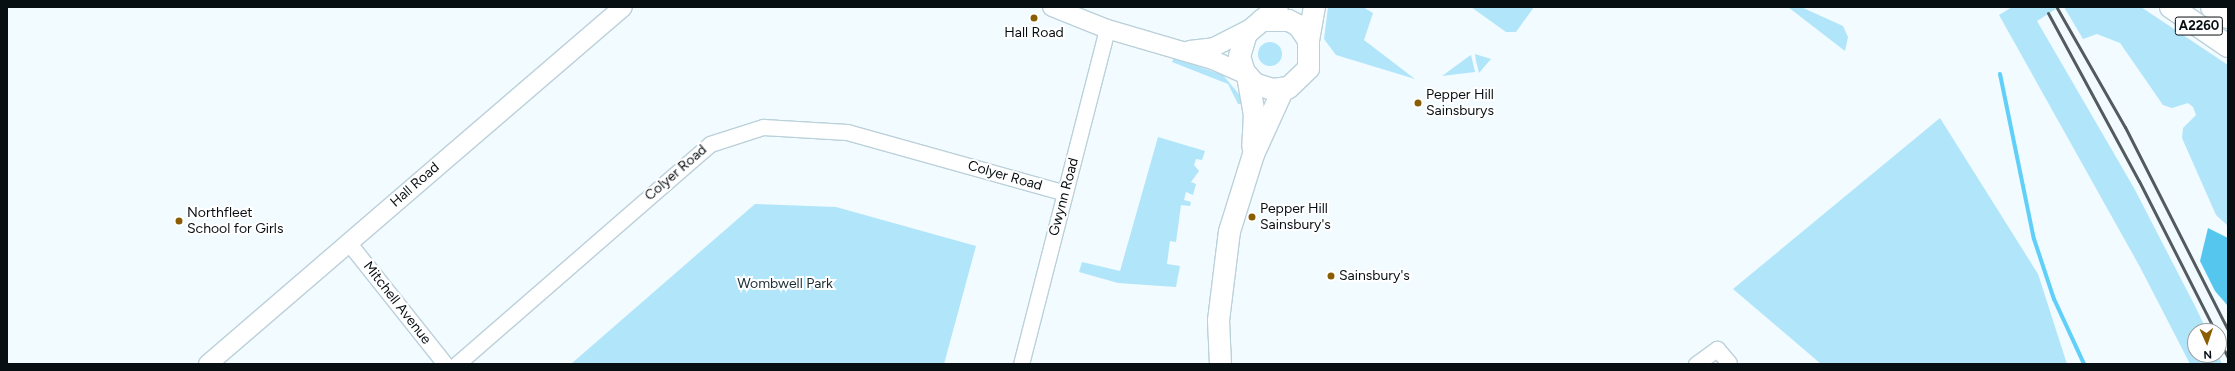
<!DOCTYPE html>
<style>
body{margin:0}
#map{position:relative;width:2235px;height:371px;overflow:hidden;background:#f2fbff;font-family:Figtree,sans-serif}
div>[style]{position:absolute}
.green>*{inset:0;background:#b1e5fa}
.round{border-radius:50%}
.forest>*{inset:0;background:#55c6ee}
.stream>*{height:4px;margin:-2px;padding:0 2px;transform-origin:2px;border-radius:2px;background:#60d0f9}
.roads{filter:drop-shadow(1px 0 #bbd1da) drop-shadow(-1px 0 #bbd1da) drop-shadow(0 1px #bbd1da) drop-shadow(0 -1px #bbd1da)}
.minor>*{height:15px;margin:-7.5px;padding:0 7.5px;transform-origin:7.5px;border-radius:7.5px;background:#fff}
.tertiary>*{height:18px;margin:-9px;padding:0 9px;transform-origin:9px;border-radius:9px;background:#fff}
.secondary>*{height:21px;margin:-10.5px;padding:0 10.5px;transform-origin:10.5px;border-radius:10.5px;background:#fff}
.primary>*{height:22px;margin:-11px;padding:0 11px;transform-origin:11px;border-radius:11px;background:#fff}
.trunk>*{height:22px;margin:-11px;padding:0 11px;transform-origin:11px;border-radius:11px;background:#fff}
.rail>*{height:3px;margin:-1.5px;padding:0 1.5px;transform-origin:1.5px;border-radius:1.5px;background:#535b5e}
.dots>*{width:11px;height:11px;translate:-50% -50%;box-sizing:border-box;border:2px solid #fff;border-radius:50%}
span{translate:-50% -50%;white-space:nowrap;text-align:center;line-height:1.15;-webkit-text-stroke:4px #fff;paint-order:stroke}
.shield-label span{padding:1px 3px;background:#fff;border:1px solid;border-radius:3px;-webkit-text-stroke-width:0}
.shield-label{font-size:13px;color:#080f12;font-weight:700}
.poi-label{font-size:14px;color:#080f12}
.left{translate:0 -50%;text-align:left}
.street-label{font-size:14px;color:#080f12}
.park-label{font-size:14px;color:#1a2d35}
.frame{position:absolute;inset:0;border:8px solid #080f12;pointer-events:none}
.north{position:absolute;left:2187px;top:323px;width:40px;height:40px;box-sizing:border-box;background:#fff;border:1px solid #9c9fa0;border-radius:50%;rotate:177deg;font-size:11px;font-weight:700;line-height:16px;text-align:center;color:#080f12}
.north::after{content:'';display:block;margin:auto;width:14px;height:18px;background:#8b5d02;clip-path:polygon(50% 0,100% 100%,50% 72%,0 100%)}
</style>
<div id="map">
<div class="green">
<div style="clip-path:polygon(1328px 7px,1363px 7px,1373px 13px,1364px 40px,1415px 79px,1336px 55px,1324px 39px)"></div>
<div style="clip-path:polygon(1471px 7px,1534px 7px,1516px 32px,1506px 32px)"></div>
<div style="clip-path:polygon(1788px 7px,1801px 7px,1843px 26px,1848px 37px,1845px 51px)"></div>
<div style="clip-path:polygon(2012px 7px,2059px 7px,2037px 21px,2134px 188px,2195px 306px,2207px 331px,2195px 331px,2195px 355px,2218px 355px,2222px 364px,2190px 364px,2140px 267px,1999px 15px)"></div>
<div style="clip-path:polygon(2064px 7px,2141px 7px,2228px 65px,2228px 226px,2216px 215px,2182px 138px,2183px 128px,2196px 115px,2193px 107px,2188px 103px,2172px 108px,2163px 105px,2120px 43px,2097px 34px,2083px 39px)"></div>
<div class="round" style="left:1258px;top:42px;width:24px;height:24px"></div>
<div style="clip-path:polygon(1475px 54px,1491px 59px,1479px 73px,1476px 61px)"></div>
<div style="clip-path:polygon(1471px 55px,1475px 72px,1442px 76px,1468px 57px)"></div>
<div style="clip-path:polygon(1174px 58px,1223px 75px,1247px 104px,1238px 104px,1228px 84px,1172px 62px)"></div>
<div style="clip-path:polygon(1940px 118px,2038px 274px,2067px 364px,1821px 364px,1733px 289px)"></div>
<div style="clip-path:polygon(1158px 137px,1205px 151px,1202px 160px,1196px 159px,1194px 165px,1199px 171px,1191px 182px,1196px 184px,1193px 195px,1186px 192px,1184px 200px,1191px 202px,1190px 206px,1181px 205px,1176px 242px,1170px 241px,1167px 264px,1180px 266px,1176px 287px,1118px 283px,1079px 272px,1082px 262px,1120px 271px)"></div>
<div style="clip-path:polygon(755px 204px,836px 207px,976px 246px,944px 364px,571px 364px)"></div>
</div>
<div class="forest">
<div style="clip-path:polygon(2208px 228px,2228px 238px,2228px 306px,2215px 291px,2200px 261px)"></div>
</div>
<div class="stream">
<div style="left:2000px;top:74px;width:168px;rotate:78.4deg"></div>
<div style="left:2034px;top:239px;width:63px;rotate:71.6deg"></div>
<div style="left:2054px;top:299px;width:72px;rotate:65.2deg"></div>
</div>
<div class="roads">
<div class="minor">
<div style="left:348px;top:242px;width:156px;rotate:51.5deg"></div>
<div style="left:457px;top:364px;width:335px;rotate:-41deg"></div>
<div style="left:710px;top:144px;width:56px;rotate:-17.8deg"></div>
<div style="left:763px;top:127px;width:84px;rotate:3.4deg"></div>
<div style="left:847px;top:132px;width:226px;rotate:15.6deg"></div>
<div style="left:1021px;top:364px;width:346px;rotate:-75.6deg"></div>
<div style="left:1696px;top:364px;width:26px;rotate:-36deg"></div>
<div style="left:1717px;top:349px;width:18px;rotate:49deg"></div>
</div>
<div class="tertiary">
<div style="left:1052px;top:7px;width:59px;rotate:21.8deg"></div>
<div style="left:1107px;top:29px;width:110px;rotate:16.3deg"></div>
<div style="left:1213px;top:60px;width:37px;rotate:24deg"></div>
<div style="left:1190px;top:50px;width:24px;rotate:-7deg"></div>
<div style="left:1214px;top:47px;width:38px;rotate:-27deg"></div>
<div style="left:208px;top:364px;width:547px;rotate:-40.7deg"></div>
</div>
<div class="secondary">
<div style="left:1261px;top:20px;width:27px"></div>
<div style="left:1288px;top:20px;width:11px;rotate:27deg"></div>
<div style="left:1298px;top:25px;width:18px;rotate:56deg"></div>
<div style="left:1308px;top:40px;width:28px;rotate:90deg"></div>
<div style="left:1308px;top:68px;width:28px;rotate:136deg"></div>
<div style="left:1288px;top:87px;width:16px;rotate:173deg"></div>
<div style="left:1272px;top:89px;width:19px;rotate:-162deg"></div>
<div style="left:1254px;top:83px;width:15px;rotate:-132deg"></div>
<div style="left:1244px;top:72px;width:17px;rotate:-107deg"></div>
<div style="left:1239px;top:56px;width:24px;rotate:-73deg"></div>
<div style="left:1246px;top:33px;width:40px;rotate:-40deg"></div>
<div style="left:1308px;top:40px;width:34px;rotate:-80deg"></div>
<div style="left:1247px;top:75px;width:39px;rotate:80deg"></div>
<div style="left:1254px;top:113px;width:33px;rotate:93deg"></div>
<div style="left:1220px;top:364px;width:44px;rotate:-92.6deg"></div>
<div style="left:1218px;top:320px;width:90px;rotate:-83deg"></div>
<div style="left:1229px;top:231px;width:81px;rotate:-72.7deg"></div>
<div style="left:1253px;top:154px;width:72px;rotate:-65.6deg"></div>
</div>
<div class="primary">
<div style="left:2171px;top:7px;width:69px;rotate:34.4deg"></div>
</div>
<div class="trunk">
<div style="left:2212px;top:7px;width:19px;rotate:32deg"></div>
</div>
</div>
<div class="rail">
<div style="left:2057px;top:8px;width:137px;rotate:60.3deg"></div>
<div style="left:2125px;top:127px;width:228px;rotate:63.1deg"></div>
<div style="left:2048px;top:13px;width:191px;rotate:61.6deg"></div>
<div style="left:2139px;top:181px;width:168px;rotate:63.1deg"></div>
<div style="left:2219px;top:340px;width:20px;rotate:63deg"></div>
</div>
<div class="dots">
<div style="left:1034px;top:18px;background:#8b5d02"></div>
<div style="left:1418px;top:103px;background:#8b5d02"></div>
<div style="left:1252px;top:217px;background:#8b5d02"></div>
<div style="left:179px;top:221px;background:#8b5d02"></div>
<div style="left:1331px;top:276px;background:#8b5d02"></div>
</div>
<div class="shield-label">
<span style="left:2199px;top:26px">A2260</span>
</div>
<div class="poi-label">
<span style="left:1034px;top:33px">Hall Road</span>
<span class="left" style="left:1426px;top:103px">Pepper Hill<br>Sainsburys</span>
<span class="left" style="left:1260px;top:217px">Pepper Hill<br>Sainsbury's</span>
<span class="left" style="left:187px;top:221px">Northfleet<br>School for Girls</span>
<span class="left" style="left:1339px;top:276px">Sainsbury's</span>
</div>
<div class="street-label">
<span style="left:676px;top:173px;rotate:-41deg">Colyer Road</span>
<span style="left:1005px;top:176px;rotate:16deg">Colyer Road</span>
<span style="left:415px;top:185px;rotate:-41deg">Hall Road</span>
<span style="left:1064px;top:197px;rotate:-75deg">Gwynn Road</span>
<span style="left:397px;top:303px;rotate:52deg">Mitchell Avenue</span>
</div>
<div class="park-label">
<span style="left:785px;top:284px">Wombwell Park</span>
</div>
<div class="frame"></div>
<div class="north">N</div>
</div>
